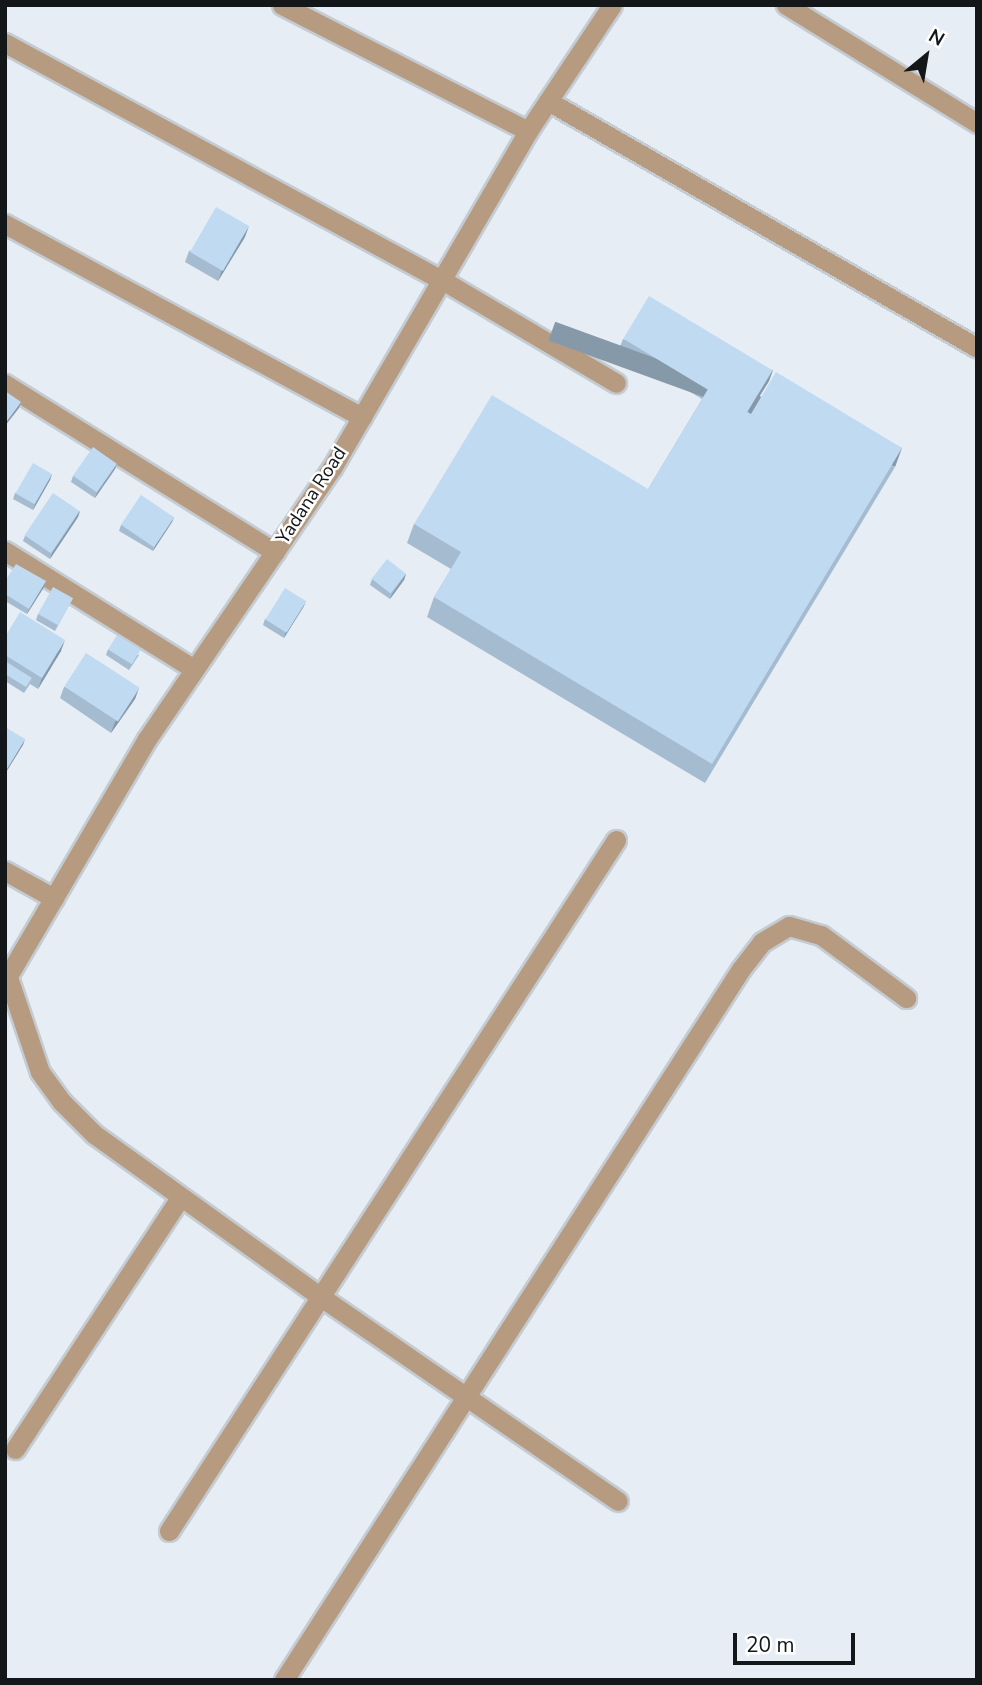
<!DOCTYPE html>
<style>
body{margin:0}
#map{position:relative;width:982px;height:1685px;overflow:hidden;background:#e6edf4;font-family:"Nunito Sans",sans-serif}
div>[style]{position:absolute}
.roads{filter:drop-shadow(2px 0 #c4cbd1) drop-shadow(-2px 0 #c4cbd1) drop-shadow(0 2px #c4cbd1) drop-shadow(0 -2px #c4cbd1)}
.service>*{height:19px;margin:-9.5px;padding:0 9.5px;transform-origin:9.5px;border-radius:9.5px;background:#b69b81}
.minor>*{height:19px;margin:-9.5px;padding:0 9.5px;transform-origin:9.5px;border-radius:9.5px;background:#b69b81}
.wall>*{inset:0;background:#a5bbd0}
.shaded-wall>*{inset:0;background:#8699a9;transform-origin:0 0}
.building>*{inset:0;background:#c0daf2;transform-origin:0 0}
span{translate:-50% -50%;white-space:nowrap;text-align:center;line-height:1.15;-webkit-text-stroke:5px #fff;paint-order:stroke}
.street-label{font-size:19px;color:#141719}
.frame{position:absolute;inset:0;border:7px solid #141719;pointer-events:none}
.north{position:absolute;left:891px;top:21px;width:70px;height:70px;-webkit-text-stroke:5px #fff;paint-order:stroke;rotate:30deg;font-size:19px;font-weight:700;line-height:28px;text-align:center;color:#141719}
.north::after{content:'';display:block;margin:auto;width:24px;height:32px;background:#141719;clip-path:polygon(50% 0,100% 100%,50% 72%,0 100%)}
.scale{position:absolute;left:733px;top:1633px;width:122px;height:32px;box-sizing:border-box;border:4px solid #141719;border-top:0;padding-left:9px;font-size:21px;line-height:24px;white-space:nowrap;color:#141719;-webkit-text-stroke:5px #fff;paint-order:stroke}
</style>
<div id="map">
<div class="roads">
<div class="service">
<div style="left:442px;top:280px;width:202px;rotate:30.6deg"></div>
</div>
<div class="minor">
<div style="left:282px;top:5px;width:276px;rotate:27.1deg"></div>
<div style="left:786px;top:5px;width:225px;rotate:31.7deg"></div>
<div style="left:5px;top:43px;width:497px;rotate:28.5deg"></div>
<div style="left:548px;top:101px;width:495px;rotate:29.9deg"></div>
<div style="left:5px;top:224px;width:406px;rotate:28.4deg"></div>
<div style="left:5px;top:384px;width:318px;rotate:31.9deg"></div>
<div style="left:5px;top:551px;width:223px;rotate:32deg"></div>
<div style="left:5px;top:871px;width:56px;rotate:28.9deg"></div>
<div style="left:8px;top:977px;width:100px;rotate:71.4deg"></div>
<div style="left:40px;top:1072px;width:36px;rotate:54deg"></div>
<div style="left:61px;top:1101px;width:47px;rotate:45deg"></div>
<div style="left:94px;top:1134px;width:279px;rotate:35.7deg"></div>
<div style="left:321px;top:1297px;width:360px;rotate:34.5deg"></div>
<div style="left:5px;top:981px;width:281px;rotate:-59.6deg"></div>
<div style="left:147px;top:739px;width:328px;rotate:-55.7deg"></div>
<div style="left:332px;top:468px;width:390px;rotate:-59.8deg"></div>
<div style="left:528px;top:131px;width:151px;rotate:-56.3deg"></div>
<div style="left:15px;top:1449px;width:300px;rotate:-56.7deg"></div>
<div style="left:169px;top:1531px;width:823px;rotate:-57.1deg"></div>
<div style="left:284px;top:1680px;width:845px;rotate:-57.27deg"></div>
<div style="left:741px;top:969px;width:34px;rotate:-52deg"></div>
<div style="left:762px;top:942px;width:31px;rotate:-31deg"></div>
<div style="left:789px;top:926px;width:33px;rotate:16deg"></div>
<div style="left:821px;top:935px;width:106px;rotate:36.5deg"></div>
</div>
</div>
<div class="wall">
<div style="clip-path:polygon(245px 237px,218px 281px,185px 262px,189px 251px)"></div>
<div style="clip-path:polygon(623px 339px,773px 370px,769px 381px,749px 413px,895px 467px,705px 783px,427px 617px,434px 597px,451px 569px,407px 543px,414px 524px,648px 489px,702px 399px,619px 349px)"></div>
<div style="clip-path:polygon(117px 464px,115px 469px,95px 498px,71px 482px,73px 476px)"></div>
<div style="clip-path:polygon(52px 474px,50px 480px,33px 510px,13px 499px,15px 493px)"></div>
<div style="clip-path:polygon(80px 511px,78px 517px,50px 559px,23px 541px,25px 536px)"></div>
<div style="clip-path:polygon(174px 517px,172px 522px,153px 551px,119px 531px,121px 525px)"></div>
<div style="clip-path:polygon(406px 574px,404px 580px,390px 599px,370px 585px,372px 579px)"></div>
<div style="clip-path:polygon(5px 581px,46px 581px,44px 587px,27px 614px,5px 601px)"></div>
<div style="clip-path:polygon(73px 598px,55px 631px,36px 620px,38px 614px)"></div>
<div style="clip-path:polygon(304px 606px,284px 638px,263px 625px,265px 619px)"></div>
<div style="clip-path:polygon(5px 637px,61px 651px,38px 689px,30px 684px,24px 693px,5px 681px)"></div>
<div style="clip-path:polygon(108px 649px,139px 655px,129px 670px,106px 655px)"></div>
<div style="clip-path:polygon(64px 687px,139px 688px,135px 699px,111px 733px,60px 698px)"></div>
</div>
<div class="shaded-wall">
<div style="clip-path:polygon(249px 226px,245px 237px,218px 281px,222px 270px)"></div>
<div style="clip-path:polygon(773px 370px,769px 381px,743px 423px,747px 412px)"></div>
<div style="clip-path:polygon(21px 402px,19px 408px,5px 426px,6px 422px)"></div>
<div style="left:902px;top:448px;width:20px;height:369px;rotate:110deg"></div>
<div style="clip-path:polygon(117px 464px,115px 469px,95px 498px,97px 493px)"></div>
<div style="clip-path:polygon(52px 474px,50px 480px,33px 510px,35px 504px)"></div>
<div style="clip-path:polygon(80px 511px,78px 517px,50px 559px,52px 553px)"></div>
<div style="clip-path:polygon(174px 517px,172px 522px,153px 551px,155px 546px)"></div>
<div style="clip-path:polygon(406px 574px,404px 580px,390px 599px,392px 594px)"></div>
<div style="clip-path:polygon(46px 581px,44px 587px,27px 614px,29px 609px)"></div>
<div style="clip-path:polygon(306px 601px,304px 606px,284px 638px,286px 632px)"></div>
<div style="clip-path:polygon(65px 640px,61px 651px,38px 689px,42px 678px)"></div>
<div style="clip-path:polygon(139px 688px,135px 699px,111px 733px,115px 722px)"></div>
<div style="clip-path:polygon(25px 739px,23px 745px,5px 774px,5px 772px)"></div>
</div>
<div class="building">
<div style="left:216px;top:207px;width:38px;height:52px;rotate:30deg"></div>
<div style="left:649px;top:296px;width:144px;height:50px;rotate:31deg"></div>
<div style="clip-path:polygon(776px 372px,902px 448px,712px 764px,434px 597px,461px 552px,414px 524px,492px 395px,648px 489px,708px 389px,751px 414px)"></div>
<div style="clip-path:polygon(5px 391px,21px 402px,6px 422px,5px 421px)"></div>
<div style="left:93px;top:447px;width:29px;height:35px;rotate:35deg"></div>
<div style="left:33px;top:463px;width:22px;height:35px;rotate:30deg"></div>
<div style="left:53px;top:493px;width:32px;height:51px;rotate:34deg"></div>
<div style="left:141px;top:495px;width:40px;height:36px;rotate:34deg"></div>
<div style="left:387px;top:559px;width:24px;height:25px;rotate:38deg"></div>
<div style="clip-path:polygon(16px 564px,46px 581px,29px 609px,5px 594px,5px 581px)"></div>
<div style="left:53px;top:587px;width:23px;height:31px;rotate:29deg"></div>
<div style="left:285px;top:588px;width:25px;height:37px;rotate:32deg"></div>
<div style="clip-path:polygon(20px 612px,65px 640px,42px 678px,5px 655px,5px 637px)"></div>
<div style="left:117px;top:635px;width:28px;height:17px;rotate:32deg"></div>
<div style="left:86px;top:653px;width:64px;height:40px;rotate:33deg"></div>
<div style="clip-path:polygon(5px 661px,32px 678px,26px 687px,5px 674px)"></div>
<div style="clip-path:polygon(5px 727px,25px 739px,5px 772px)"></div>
</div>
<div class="street-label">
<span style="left:312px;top:496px;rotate:-57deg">Yadana Road</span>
</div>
<div class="frame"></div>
<div class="north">N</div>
<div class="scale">20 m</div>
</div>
